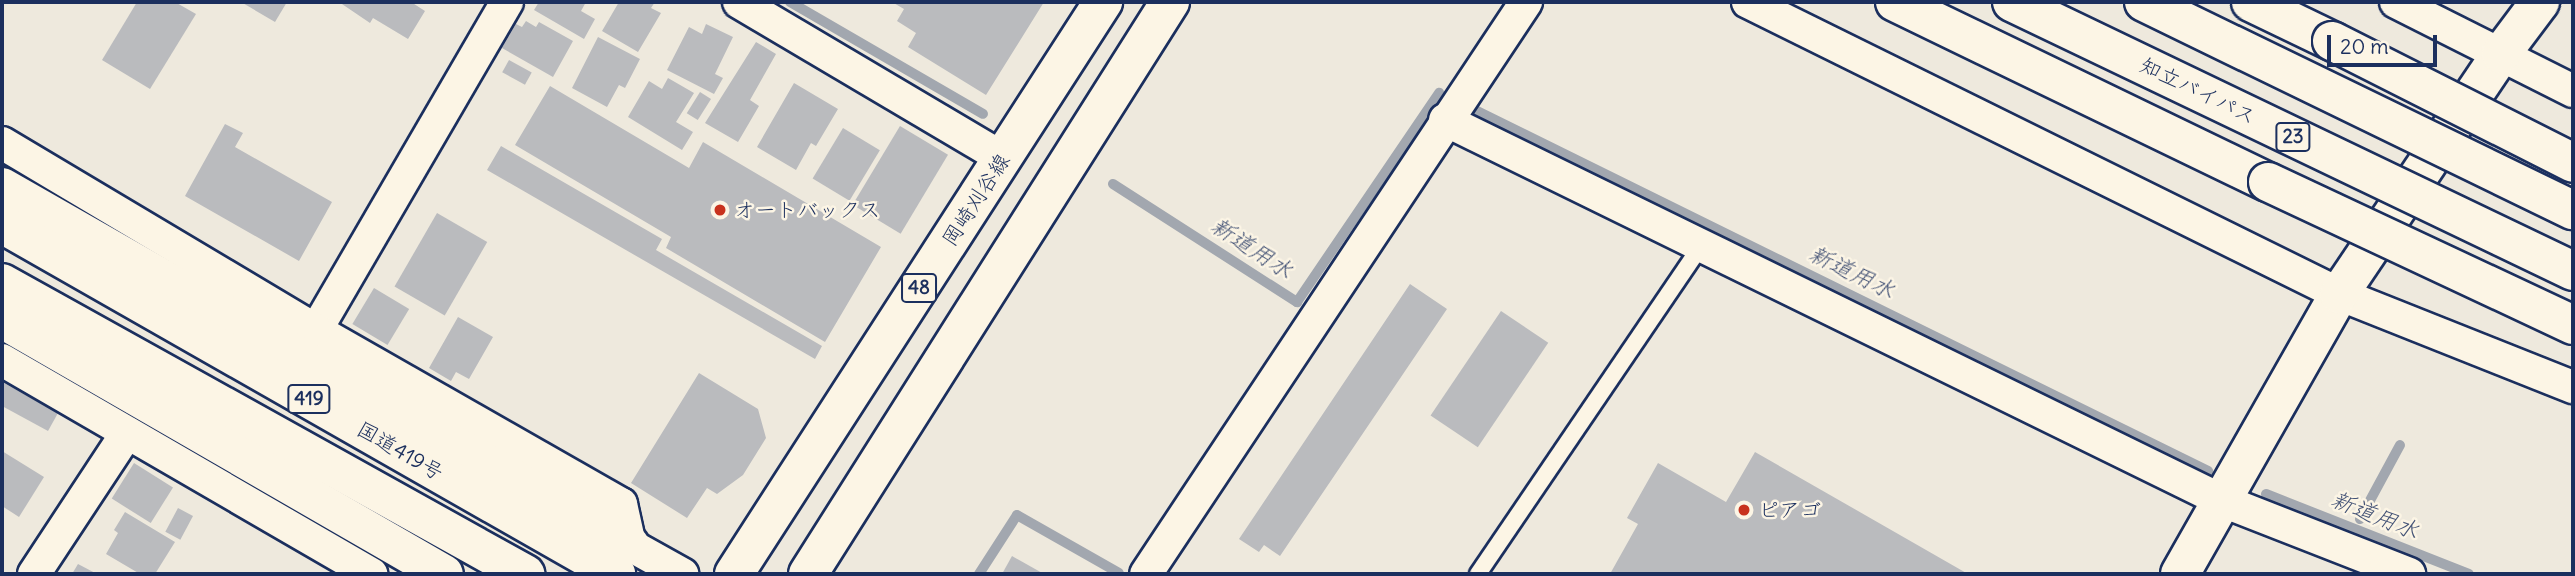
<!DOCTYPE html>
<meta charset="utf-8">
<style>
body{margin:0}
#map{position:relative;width:2575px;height:576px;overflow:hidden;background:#eee9dd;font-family:Delius,"Klee One",sans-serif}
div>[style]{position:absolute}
.stream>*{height:10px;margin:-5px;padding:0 5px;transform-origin:5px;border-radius:5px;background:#a2a7af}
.building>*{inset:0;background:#babbbe;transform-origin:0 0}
.roads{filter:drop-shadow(2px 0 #1b2f5e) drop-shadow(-2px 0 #1b2f5e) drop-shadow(0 2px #1b2f5e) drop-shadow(0 -2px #1b2f5e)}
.lane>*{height:16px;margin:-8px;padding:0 8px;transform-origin:8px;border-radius:8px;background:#fcf5e5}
.street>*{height:32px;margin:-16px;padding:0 16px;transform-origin:16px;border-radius:16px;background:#fcf5e5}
.secondary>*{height:38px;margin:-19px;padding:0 19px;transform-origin:19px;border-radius:19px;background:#fcf5e5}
.primary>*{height:38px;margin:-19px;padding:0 19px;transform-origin:19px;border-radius:19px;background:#fcf5e5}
.highway>*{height:38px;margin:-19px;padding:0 19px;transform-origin:19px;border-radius:19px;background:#fcf5e5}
.bridges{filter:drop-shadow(2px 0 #1b2f5e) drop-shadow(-2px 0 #1b2f5e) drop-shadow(0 2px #1b2f5e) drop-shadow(0 -2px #1b2f5e)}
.highway-bridge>*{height:38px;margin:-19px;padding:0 19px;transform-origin:19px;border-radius:19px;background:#fcf5e5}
.dots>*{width:19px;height:19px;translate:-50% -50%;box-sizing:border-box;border:4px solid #fcf5e5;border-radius:50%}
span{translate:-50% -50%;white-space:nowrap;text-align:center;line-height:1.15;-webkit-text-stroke:5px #fcf5e5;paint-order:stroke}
.shield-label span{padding:2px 5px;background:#fcf5e5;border:2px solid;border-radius:5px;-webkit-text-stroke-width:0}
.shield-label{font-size:19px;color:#1b2f5e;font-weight:700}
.street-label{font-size:21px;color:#1b2f5e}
.poi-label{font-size:21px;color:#1b2f5e}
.left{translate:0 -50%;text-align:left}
.water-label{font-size:23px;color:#445376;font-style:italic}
.frame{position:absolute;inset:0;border:4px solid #1b2f5e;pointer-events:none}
.scale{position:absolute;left:2327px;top:35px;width:110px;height:32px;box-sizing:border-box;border:4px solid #1b2f5e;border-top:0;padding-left:9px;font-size:21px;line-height:24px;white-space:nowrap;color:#1b2f5e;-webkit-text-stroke:5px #fcf5e5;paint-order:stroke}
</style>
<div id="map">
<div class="stream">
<div style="left:790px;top:2px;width:223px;rotate:30.1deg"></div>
<div style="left:1477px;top:111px;width:815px;rotate:26.22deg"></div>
<div style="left:1113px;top:184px;width:219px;rotate:32.7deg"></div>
<div style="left:1297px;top:302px;width:253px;rotate:-55.8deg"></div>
<div style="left:2266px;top:494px;width:218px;rotate:21.5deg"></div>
<div style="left:2360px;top:519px;width:84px;rotate:-61.6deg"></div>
<div style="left:979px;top:574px;width:70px;rotate:-57.2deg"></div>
<div style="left:1017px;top:515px;width:117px;rotate:29.6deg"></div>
</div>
<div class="building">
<div style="clip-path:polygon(137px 2px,175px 2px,196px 14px,150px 89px,102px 60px)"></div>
<div style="clip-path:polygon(241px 2px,287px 2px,275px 22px)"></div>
<div style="clip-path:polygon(339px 2px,411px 2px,425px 11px,408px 39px,373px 18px,370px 23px)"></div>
<div style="clip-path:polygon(539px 2px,586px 2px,581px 11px,595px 19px,584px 39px,534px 10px)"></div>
<div style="clip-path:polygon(619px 2px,655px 2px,651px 8px,661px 13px,638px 52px,602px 31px)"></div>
<div style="clip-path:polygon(892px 2px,1044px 2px,986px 95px,908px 47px,916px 33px,897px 21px,904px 9px)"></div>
<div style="clip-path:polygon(526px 21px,536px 27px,539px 22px,573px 41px,553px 77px,502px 48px,516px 24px,522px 27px)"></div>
<div style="clip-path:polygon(706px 24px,733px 37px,715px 74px,723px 78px,714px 94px,667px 70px,689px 27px,702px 34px)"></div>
<div style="clip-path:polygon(598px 37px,640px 59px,625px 88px,619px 85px,607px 107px,572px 88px)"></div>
<div style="clip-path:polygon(756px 42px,776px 54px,750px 100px,759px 106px,738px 142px,705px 123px)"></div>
<div style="left:509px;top:60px;width:26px;height:14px;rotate:29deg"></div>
<div style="clip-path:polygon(668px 78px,694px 93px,676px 122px,693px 132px,682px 150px,628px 117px,649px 81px,662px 89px)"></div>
<div style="clip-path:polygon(794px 83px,838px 109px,816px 146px,811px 143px,796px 170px,757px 147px)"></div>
<div style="clip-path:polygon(550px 86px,689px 168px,703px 142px,881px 247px,825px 342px,666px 248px,671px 237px,515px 145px)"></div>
<div style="left:700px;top:92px;width:13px;height:25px;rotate:32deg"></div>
<div style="clip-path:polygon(225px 124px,243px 133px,235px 147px,332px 202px,299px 261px,185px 196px)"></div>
<div style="left:900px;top:126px;width:56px;height:92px;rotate:31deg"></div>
<div style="left:843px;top:128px;width:43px;height:59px;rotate:31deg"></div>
<div style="clip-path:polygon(501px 146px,662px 239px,656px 250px,822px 346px,815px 359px,487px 170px)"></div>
<div style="left:437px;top:213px;width:58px;height:85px;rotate:30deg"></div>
<div style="clip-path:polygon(1410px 284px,1447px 309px,1280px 556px,1264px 545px,1259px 552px,1239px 539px)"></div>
<div style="left:374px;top:288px;width:41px;height:42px;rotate:31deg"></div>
<div style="left:1501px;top:311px;width:57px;height:126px;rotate:34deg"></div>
<div style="clip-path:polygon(458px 317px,493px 337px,469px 379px,456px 372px,451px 381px,429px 368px)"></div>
<div style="clip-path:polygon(699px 373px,758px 409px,766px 438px,743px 475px,717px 494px,707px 488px,687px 518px,631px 483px)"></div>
<div style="clip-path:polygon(4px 383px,58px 413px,48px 431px,2px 406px)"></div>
<div style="clip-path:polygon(2px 451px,44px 477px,19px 517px,2px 506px)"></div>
<div style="clip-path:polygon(1755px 452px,1968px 574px,1610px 574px,1638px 524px,1627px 518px,1658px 463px,1726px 502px)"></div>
<div style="left:134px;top:463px;width:46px;height:42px;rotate:32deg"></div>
<div style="left:178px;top:508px;width:17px;height:27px;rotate:28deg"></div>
<div style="clip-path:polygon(125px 512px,175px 542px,155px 574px,140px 574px,106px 554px,118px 533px,114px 530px)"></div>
<div style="clip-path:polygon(1012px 556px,1044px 574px,1002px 574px)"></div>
<div style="clip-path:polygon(78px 564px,97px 574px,72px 574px)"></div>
</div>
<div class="roads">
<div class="lane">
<div style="left:1478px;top:574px;width:398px;rotate:-55.8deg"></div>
</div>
<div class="street">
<div style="left:507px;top:2px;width:380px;rotate:120.2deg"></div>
<div style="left:316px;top:330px;width:351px;rotate:29.7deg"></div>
<div style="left:621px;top:504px;width:42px;rotate:77.6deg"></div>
<div style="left:630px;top:545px;width:60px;rotate:29.1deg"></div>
<div style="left:739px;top:2px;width:307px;rotate:30.6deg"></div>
<div style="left:1748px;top:2px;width:659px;rotate:26.29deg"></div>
<div style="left:2339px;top:294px;width:252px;rotate:21.7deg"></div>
<div style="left:2396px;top:2px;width:198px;rotate:26.7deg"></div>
<div style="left:1445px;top:120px;width:866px;rotate:26.09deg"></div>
<div style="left:2223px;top:501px;width:200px;rotate:21.4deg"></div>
<div style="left:2px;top:143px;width:365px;rotate:30.8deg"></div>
<div style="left:2px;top:360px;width:427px;rotate:30.1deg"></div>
<div style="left:34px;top:574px;width:169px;rotate:-56.6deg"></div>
<div style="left:1146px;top:574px;width:687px;rotate:-56.4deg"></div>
</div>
<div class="secondary">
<div style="left:2180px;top:574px;width:322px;rotate:-60.4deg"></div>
<div style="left:2339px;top:294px;width:290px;rotate:-56deg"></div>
<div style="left:2501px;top:54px;width:65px;rotate:-53.1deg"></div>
</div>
<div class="primary">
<div style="left:734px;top:574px;width:681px;rotate:-57.17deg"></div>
<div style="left:808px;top:574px;width:677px;rotate:-57.67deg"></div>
</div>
<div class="highway">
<div style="left:1895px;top:2px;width:414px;rotate:25.8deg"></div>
<div style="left:2251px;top:2px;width:90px;rotate:25.7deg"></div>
<div style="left:2px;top:187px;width:723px;rotate:29.69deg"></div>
<div style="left:2px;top:224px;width:707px;rotate:29.68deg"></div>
<div style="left:2px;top:283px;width:599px;rotate:29.09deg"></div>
<div style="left:2px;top:319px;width:510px;rotate:29.98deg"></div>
</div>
</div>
<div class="bridges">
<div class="highway-bridge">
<div style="left:2012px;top:2px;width:622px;rotate:25.62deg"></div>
<div style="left:2144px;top:2px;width:477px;rotate:25.9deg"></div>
<div style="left:2332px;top:41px;width:270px;rotate:26.8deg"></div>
<div style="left:2268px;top:182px;width:337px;rotate:25.1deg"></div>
</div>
</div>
<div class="dots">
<div style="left:720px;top:210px;background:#c8321e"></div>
<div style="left:1744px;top:510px;background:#c8321e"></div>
</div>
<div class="shield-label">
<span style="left:2293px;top:137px">23</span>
<span style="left:919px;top:288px">48</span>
<span style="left:309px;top:399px">419</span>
</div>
<div class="street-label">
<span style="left:2198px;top:91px;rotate:26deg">知立バイパス</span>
<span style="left:976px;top:200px;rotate:-57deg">岡崎刈谷線</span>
<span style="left:400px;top:451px;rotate:30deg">国道419号</span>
</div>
<div class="poi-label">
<span class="left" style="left:734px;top:210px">オートバックス</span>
<span class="left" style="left:1758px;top:510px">ピアゴ</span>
</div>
<div class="water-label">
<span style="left:1252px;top:248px;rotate:33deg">新道用水</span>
<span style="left:1852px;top:272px;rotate:26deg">新道用水</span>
<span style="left:2375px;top:515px;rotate:22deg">新道用水</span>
</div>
<div class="frame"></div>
<div class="scale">20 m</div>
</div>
